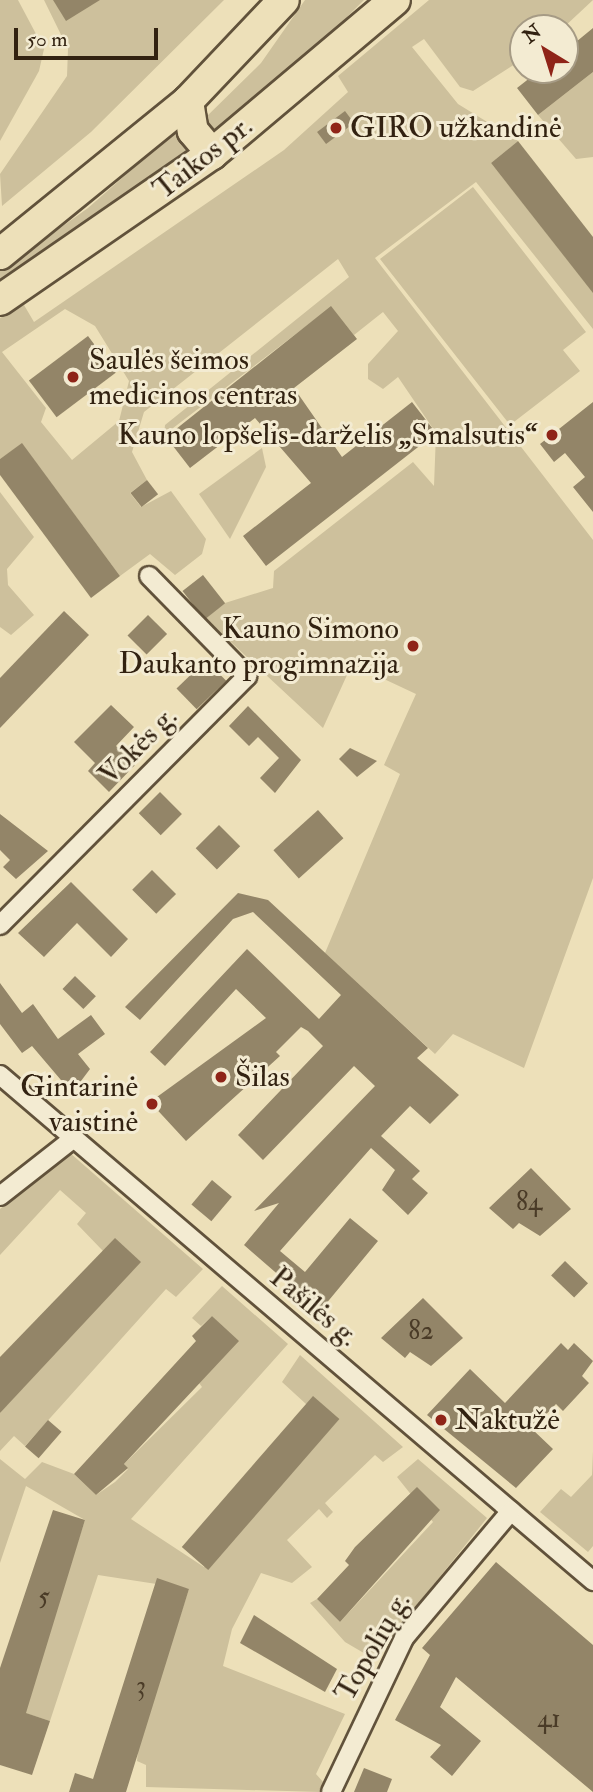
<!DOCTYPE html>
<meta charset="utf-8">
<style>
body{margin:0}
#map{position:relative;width:593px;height:1792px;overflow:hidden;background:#ede0b9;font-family:"IM FELL Double Pica",serif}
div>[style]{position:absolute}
.green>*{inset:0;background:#cdc09c}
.building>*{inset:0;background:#938568;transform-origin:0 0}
.roads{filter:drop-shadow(2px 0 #61523b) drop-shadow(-2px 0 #61523b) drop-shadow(0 2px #61523b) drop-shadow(0 -2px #61523b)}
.minor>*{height:18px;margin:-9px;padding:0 9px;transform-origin:9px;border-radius:9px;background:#f3ebd2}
.primary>*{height:30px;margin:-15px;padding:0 15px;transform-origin:15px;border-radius:15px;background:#ede0b9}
.dots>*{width:19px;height:19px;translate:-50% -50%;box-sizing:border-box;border:4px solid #f3ebd2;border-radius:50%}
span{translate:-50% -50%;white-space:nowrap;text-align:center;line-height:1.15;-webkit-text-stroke:6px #f3ebd2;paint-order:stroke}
.number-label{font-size:26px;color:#4a3b27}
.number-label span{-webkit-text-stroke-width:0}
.poi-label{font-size:30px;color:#322211}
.left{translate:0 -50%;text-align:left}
.right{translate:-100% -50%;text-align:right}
.street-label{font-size:30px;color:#322211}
.north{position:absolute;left:509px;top:14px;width:70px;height:70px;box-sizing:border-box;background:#f3ebd2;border:2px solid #a69b85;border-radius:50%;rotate:322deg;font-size:19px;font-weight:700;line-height:28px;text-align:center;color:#322211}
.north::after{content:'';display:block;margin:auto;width:24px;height:32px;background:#8f2418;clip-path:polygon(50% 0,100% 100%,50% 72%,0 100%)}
.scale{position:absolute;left:14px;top:28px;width:144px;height:32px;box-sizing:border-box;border:4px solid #322211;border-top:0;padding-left:9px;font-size:21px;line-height:24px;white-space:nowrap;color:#322211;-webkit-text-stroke:5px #f3ebd2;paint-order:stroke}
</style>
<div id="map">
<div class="green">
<div style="clip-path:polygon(0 0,18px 0,44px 49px,39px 71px,0 141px)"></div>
<div style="clip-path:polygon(44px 0,224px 0,91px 132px,2px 206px,0 174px,67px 76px,68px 49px)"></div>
<div style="clip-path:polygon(305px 0,364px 0,296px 68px,213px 136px,203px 120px,261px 63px)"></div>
<div style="clip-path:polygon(evenodd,429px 0,593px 0,563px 28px,523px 28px,523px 59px,473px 91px,460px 87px,424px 39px,412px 47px,458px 104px,518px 141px,491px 163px,593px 292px,593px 329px,476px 182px,375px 258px,593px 540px,593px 878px,524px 1068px,453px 1034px,435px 1054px,325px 953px,400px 774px,384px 765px,416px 694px,352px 664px,323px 728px,205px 618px,225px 603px,273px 588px,274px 571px,413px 462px,434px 486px,436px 433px,398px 377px,383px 389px,368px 379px,368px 364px,398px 331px,383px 312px,354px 335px,331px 307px,164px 435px,165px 425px,349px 277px,338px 259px,144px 412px,132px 452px,147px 480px,130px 493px,141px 507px,171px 491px,206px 539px,202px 554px,175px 575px,150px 554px,120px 576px,22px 444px,0 459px,0 318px,24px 305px,34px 322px,284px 150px,348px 92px,338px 76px,429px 0,65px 309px,95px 326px,129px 381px,119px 421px,72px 460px,41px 422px,46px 408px,2px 352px,65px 309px)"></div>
<div style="clip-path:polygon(593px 72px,593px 157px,576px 159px,538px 115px)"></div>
<div style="clip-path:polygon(180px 127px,195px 150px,0 282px,0 271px,88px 208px)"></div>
<div style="clip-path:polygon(473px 187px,586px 332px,563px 350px,580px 371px,510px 425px,380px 259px)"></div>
<div style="clip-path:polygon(262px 448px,266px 467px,230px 539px,199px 494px)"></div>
<div style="clip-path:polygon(0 492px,34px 537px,7px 569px,8px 585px,34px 615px,11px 635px,0 627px)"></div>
<div style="clip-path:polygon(70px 1153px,203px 1269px,176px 1297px,166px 1289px,25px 1446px,14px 1436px,0 1451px,0 1413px,103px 1251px,77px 1224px,86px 1213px,60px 1190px,0 1255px,0 1209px)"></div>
<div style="clip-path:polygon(222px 1286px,288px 1344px,131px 1519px,204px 1567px,338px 1420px,306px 1404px,282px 1382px,300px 1355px,403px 1447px,383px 1462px,375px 1455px,325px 1503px,333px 1512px,327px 1518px,319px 1509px,287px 1540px,312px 1567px,292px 1583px,261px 1573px,232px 1629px,223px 1666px,345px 1714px,316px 1774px,324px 1783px,320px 1792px,146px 1787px,146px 1765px,137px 1761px,139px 1740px,189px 1589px,98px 1575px,50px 1721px,22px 1712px,85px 1520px,26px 1486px,0 1563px,0 1459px,25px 1479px,42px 1462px,74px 1474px,96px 1495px,115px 1482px,128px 1469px,124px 1464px,202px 1387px,199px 1383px,238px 1341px,212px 1316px,201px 1326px,192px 1318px)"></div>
<div style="clip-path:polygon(593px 1451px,593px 1546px,588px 1552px,540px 1512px,561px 1489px,571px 1497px,592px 1475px)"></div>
<div style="clip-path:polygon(418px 1459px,487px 1518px,374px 1659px,345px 1642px,310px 1603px,317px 1599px,340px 1622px,433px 1522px,397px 1477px)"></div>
</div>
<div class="building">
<div style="clip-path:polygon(53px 0,100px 0,66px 21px)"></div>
<div style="clip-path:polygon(593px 28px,593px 72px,538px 115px,517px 88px,540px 70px,565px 70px,565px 51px)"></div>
<div style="left:345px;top:111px;width:15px;height:35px;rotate:53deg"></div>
<div style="clip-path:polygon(518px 141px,593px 237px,593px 293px,491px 163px)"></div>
<div style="clip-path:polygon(331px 306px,357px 339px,294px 388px,342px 457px,412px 402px,436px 433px,266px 566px,243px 536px,311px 483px,255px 418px,190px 468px,166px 437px)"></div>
<div style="left:88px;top:336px;width:46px;height:74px;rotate:53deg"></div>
<div style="clip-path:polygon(593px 402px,593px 512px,573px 487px,585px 477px,565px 453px,554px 462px,540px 444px)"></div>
<div style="clip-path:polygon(22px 443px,120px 576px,91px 598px,0 475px,0 459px)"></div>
<div style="left:147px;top:480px;width:18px;height:21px;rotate:52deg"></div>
<div style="left:203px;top:575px;width:36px;height:26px;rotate:52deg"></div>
<div style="clip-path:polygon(64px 611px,89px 635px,0 728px,0 678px)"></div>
<div style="left:148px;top:615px;width:27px;height:29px;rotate:45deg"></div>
<div style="left:206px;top:660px;width:29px;height:41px;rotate:46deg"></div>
<div style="clip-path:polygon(111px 705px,134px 727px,116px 746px,135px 765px,109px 792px,88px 771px,95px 763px,74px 742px)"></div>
<div style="clip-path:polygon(248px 706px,301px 760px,275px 793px,260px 778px,279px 758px,258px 737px,249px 746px,229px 726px)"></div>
<div style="clip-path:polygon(350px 748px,377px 761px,357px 777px,339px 759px)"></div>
<div style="left:160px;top:792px;width:31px;height:30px;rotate:45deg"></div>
<div style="left:318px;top:810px;width:38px;height:60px;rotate:48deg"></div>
<div style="clip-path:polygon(0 814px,48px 851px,16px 879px,3px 867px,10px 860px,0 850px)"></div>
<div style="left:219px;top:825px;width:30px;height:33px;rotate:45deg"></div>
<div style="left:152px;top:870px;width:34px;height:28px;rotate:45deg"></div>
<div style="clip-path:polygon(71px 882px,128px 939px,111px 957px,77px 923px,44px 957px,18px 933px)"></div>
<div style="clip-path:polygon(238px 893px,268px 900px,428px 1048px,417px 1058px,459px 1095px,430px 1124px,410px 1106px,381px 1136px,420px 1171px,412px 1179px,428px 1193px,408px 1215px,382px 1190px,395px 1170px,371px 1148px,280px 1251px,305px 1272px,350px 1218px,378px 1241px,320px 1311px,244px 1245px,279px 1203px,254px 1211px,375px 1086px,354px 1066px,263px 1160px,238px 1135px,323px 1046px,308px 1031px,301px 1027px,276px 1052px,280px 1056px,186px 1141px,150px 1102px,266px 1018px,236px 989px,165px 1066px,150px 1052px,247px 949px,319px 1019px,341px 995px,253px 912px,233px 919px,140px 1020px,125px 1007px)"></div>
<div style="left:75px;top:976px;width:29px;height:18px;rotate:44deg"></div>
<div style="clip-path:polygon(0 983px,22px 1013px,33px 1004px,58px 1039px,91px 1015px,105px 1034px,78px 1054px,90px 1069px,72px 1093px,32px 1046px,22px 1053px,0 1024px)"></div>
<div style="clip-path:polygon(531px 1168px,571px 1209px,540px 1236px,519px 1223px,513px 1229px,489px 1208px)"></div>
<div style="left:212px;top:1180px;width:26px;height:32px;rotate:40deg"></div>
<div style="clip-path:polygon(115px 1238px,141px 1262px,0 1413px,0 1357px)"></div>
<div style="left:565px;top:1261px;width:32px;height:20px;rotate:44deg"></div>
<div style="clip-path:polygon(423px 1298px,463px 1338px,431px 1366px,410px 1352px,405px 1358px,381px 1338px)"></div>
<div style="clip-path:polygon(212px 1316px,239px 1341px,124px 1464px,128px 1468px,96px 1495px,74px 1474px,196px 1341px,192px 1336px)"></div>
<div style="clip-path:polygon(561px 1343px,568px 1350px,574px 1343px,593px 1361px,582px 1376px,589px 1383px,563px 1411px,556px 1404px,532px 1429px,553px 1449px,516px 1488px,427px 1415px,470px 1369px,505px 1403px)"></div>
<div style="left:313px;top:1396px;width:35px;height:200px;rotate:41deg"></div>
<div style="left:48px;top:1420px;width:18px;height:35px;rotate:41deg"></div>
<div style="clip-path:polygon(417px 1487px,440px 1510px,340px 1622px,317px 1599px,349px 1565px,345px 1561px,355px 1547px)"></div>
<div style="clip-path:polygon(53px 1510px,85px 1520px,26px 1713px,50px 1721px,32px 1775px,0 1765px,0 1668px)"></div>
<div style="clip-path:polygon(496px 1562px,593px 1645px,593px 1792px,456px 1677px,440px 1707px,481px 1741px,452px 1776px,430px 1757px,441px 1745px,395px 1720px,430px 1655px,422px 1648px)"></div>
<div style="clip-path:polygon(157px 1578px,189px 1589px,126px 1792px,69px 1792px,75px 1773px,93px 1779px)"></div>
<div style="clip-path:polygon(254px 1615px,337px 1669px,325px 1692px,240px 1643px)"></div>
<div style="clip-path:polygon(364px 1768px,392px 1779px,387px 1792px,354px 1792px)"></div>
</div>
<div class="roads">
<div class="minor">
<div style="left:0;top:925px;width:351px;rotate:-45.2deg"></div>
<div style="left:247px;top:676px;width:140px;rotate:-134.4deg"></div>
<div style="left:0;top:1075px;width:780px;rotate:40.47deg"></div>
<div style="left:0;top:1196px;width:94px;rotate:-38.1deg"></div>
<div style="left:331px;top:1792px;width:170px;rotate:-64.6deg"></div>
<div style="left:404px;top:1638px;width:166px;rotate:-49.9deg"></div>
</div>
<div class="primary">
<div style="left:188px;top:101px;width:30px;rotate:81deg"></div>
<div style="left:193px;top:131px;width:30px;rotate:50deg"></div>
<div style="left:0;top:254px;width:242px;rotate:-39.1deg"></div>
<div style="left:188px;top:101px;width:139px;rotate:-46.5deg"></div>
<div style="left:0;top:300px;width:257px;rotate:-34.6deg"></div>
<div style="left:212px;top:154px;width:239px;rotate:-40.1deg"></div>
</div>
</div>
<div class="dots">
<div style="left:336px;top:128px;background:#8f2418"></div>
<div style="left:73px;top:377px;background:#8f2418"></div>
<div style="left:552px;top:435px;background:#8f2418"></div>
<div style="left:413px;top:646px;background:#8f2418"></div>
<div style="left:221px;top:1077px;background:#8f2418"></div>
<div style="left:152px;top:1104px;background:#8f2418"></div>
<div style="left:441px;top:1420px;background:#8f2418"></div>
</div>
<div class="number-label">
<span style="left:529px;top:1203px">84</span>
<span style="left:421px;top:1332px">82</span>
<span style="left:44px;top:1598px">5</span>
<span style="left:141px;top:1687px">3</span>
<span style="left:549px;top:1720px">41</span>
</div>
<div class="poi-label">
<span class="left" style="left:350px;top:128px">GIRO užkandinė</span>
<span class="left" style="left:89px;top:377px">Saulės šeimos<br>medicinos centras</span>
<span class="right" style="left:538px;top:435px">Kauno lopšelis-darželis „Smalsutis“</span>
<span class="right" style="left:399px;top:646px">Kauno Simono<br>Daukanto progimnazija</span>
<span class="left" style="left:235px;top:1077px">Šilas</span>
<span class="right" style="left:138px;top:1104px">Gintarinė<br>vaistinė</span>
<span class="left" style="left:455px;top:1420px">Naktužė</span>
</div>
<div class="street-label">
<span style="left:203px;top:158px;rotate:-38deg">Taikos pr.</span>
<span style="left:138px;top:746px;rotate:-45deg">Vokės g.</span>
<span style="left:314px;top:1307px;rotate:40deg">Pašilės g.</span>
<span style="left:373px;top:1647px;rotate:-60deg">Topolių g.</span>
</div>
<div class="north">N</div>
<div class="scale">50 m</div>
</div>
